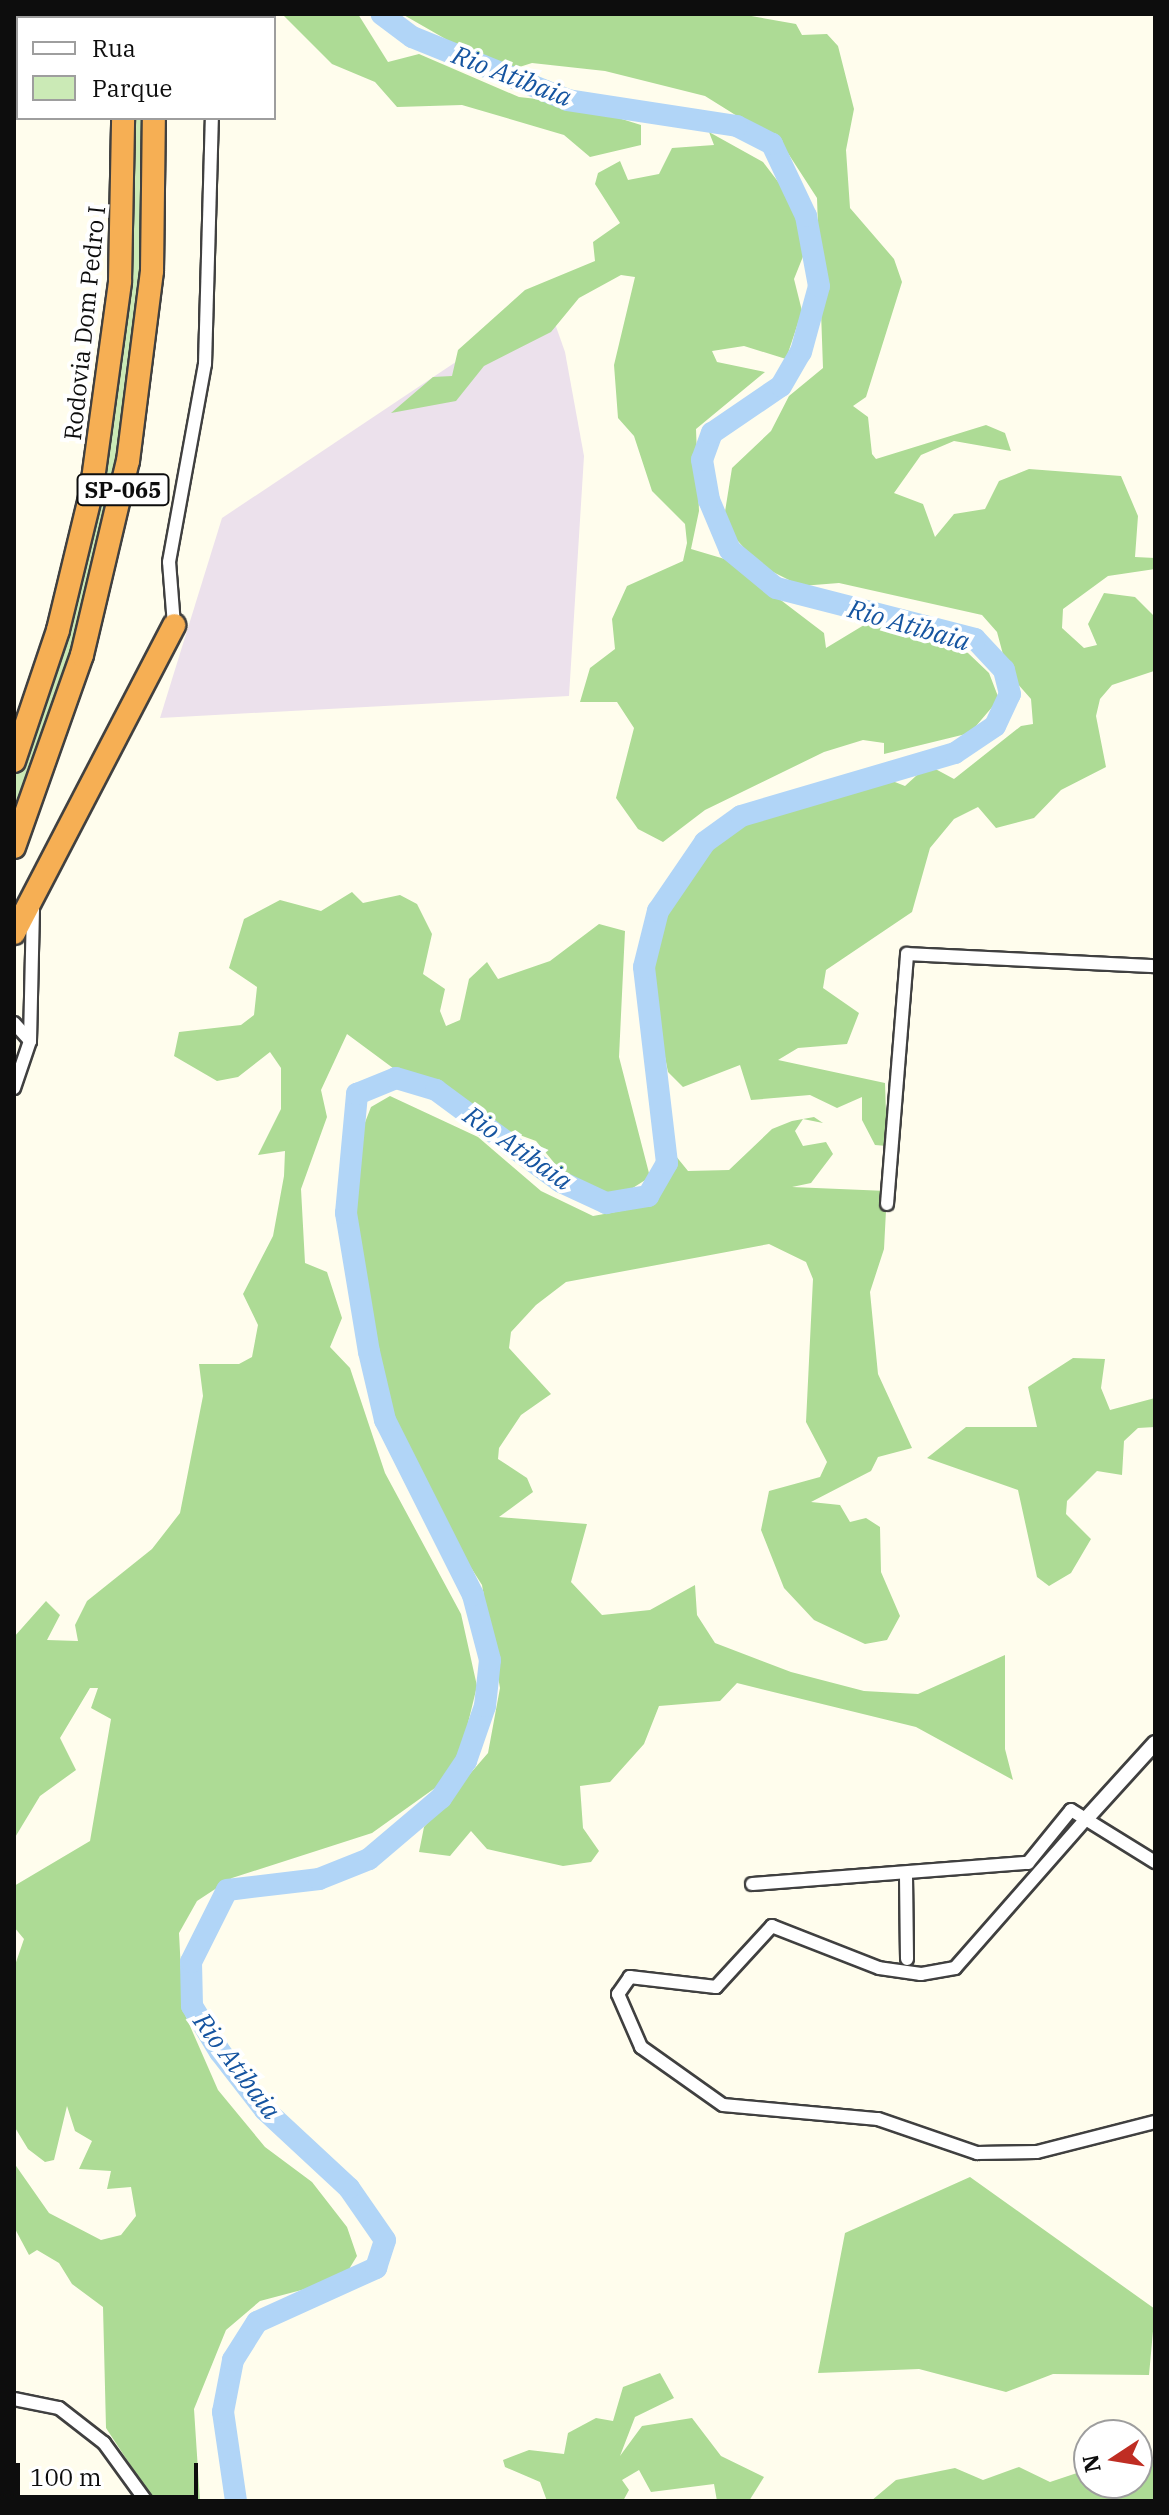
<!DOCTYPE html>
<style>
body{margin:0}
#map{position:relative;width:1169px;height:2515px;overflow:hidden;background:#fffded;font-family:"IBM Plex Serif",serif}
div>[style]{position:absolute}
.industrial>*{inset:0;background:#ece1ec}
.green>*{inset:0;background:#cbeab6}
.forest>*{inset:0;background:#addb95}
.river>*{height:22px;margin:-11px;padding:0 11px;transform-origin:11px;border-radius:11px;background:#b1d5f7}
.roads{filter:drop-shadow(2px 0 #404040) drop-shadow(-2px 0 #404040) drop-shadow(0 2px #404040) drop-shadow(0 -2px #404040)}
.minor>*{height:12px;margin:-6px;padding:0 6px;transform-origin:6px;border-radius:6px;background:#fff}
.tertiary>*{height:14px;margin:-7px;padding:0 7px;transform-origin:7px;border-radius:7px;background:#fff}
.motorway>*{height:22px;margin:-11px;padding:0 11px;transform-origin:11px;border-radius:11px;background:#f6af54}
span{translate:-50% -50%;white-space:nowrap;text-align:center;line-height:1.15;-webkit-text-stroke:8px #fff;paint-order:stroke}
.shield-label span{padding:2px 6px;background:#fff;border:2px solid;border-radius:6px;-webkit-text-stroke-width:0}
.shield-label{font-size:22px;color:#0d0d0d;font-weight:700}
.street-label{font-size:24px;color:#0d0d0d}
.water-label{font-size:26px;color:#1554a0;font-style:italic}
.frame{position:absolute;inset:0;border:16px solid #0d0d0d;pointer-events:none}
.legend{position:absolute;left:16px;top:16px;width:260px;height:104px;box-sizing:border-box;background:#fff;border:2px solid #9e9e9e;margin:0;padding:10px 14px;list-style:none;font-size:24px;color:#0d0d0d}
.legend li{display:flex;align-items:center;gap:16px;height:40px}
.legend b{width:40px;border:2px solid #9e9e9e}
.north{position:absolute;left:1073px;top:2419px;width:80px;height:80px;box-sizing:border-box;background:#fff;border:2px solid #9e9e9e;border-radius:50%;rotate:258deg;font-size:22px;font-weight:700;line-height:32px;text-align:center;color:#0d0d0d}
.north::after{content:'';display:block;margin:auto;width:28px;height:36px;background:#bf2d23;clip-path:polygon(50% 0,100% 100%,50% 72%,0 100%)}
.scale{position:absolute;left:16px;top:2463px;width:182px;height:36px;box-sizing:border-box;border:4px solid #0d0d0d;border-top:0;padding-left:10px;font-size:24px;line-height:28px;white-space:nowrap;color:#0d0d0d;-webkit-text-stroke:6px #fff;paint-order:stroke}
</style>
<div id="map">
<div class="industrial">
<div style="clip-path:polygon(547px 301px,565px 352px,584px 456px,569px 696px,160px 718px,222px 518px)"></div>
</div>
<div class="green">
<div style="clip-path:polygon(129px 118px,146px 118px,147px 225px,123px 445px,71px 671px,14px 819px,14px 781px,83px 562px)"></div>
</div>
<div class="forest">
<div style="clip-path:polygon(282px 14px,358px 14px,388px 62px,419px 54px,519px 97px,609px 107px,612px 116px,641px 125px,641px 145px,590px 157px,564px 135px,462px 105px,397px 107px,375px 82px,332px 64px)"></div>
<div style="clip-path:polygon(402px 14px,740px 14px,796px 24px,802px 35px,827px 34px,838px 46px,854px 109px,846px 150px,850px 208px,894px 259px,902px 282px,866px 397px,853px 406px,868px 417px,872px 454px,876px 459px,986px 425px,1005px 433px,1011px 451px,954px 441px,921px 455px,894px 493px,923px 504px,935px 537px,954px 514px,985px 509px,999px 481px,1029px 469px,1121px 476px,1138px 516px,1135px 557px,1155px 558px,1155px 569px,1108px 576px,1063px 609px,1062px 628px,1084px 648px,1097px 645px,1088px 624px,1104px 593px,1135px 597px,1155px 617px,1154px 671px,1112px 685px,1100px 699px,1096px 716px,1106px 767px,1061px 790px,1034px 818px,996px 828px,978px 807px,954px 819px,930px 848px,912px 912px,826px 970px,823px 988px,859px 1013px,847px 1044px,798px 1048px,778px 1060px,885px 1083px,887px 1146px,875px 1145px,862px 1120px,862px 1097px,837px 1108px,810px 1095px,751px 1100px,740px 1065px,683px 1087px,668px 1072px,651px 987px,670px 881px,698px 847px,770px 804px,867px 771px,905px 786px,928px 765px,954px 779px,1021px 726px,1033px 724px,1031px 699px,1008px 673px,997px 632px,982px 615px,839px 583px,801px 586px,759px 565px,723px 524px,732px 468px,771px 431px,789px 396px,823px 368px,817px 198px,782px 144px,705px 96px,605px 71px,532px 63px,513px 69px,484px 61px)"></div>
<div style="clip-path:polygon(709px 132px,763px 162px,792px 200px,804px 254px,794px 279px,802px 311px,786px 359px,744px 346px,712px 351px,717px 362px,765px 372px,696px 429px,699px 511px,691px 549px,728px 560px,824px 633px,826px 648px,869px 622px,907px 623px,968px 653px,989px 673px,999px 699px,970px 733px,884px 754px,884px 743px,863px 740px,824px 752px,705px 810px,663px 842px,638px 829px,616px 798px,634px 728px,617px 702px,580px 702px,590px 668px,615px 649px,612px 619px,627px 586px,683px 561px,687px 543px,685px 524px,652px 491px,634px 436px,618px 418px,614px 365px,635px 277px,621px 275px,579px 298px,551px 332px,484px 366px,456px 401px,391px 413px,433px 377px,452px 376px,458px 350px,525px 290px,595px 261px,593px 242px,620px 223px,595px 184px,598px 173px,620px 161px,628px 180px,659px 174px,672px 148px,714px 145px)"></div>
<div style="clip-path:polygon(352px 892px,363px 903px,400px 895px,417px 904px,432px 934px,423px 974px,445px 989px,440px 1011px,446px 1026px,460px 1020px,469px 979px,487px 962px,498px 979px,550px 961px,599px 924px,625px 931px,619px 1057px,650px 1177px,617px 1198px,576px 1189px,536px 1141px,484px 1122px,435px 1080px,397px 1071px,347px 1034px,321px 1090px,327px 1117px,301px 1189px,305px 1263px,327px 1272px,342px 1318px,330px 1347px,350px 1368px,385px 1473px,461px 1614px,477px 1686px,460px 1756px,442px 1783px,372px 1833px,232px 1878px,197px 1901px,179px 1933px,183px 2010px,218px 2090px,265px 2147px,312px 2182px,347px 2227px,357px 2256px,343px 2279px,260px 2301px,226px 2330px,194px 2409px,200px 2501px,154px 2501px,106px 2428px,103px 2307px,72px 2284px,59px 2263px,37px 2250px,29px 2255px,14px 2227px,14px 2163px,49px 2213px,101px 2240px,121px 2235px,136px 2216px,131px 2187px,107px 2189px,111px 2171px,79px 2169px,92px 2141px,75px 2131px,67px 2106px,54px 2160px,45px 2162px,28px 2149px,14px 2126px,14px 1968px,24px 1939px,14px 1927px,14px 1886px,90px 1841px,111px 1719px,91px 1708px,98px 1688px,90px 1688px,60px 1738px,76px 1770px,40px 1796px,14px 1839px,14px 1637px,46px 1601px,60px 1615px,47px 1640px,78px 1641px,75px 1625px,87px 1601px,152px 1549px,180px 1513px,203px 1396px,199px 1364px,239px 1364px,252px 1357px,258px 1325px,243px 1294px,273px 1236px,284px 1176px,285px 1151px,258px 1155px,281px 1109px,281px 1068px,270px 1052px,238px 1077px,217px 1081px,174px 1056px,179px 1032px,241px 1025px,254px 1015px,257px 987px,229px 968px,244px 919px,280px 900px,321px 911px)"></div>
<div style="clip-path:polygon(390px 1096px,478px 1137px,541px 1191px,593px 1216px,643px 1207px,664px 1182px,671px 1150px,688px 1171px,729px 1170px,772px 1129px,792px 1121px,814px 1117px,823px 1123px,803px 1119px,795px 1131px,803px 1146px,826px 1142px,833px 1154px,811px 1183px,792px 1187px,887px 1191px,884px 1249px,870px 1292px,878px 1374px,912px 1448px,878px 1457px,871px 1471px,811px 1502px,840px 1505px,850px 1522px,866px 1518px,880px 1527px,881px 1572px,900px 1616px,887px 1640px,865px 1644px,814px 1620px,784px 1588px,761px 1530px,769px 1491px,820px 1477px,827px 1462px,806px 1422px,813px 1279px,806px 1262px,769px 1244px,566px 1282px,536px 1305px,511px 1332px,509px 1348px,551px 1394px,521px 1415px,499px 1448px,498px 1459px,527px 1478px,533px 1492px,499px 1517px,587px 1524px,571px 1582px,602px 1615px,650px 1610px,695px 1585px,697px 1615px,715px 1643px,791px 1672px,864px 1691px,918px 1694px,1005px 1655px,1005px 1749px,1013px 1780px,916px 1727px,737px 1683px,720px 1701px,659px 1706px,644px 1744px,610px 1782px,580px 1786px,583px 1828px,599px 1851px,591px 1862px,563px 1866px,487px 1849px,471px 1831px,450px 1856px,419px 1852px,424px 1827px,488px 1753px,500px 1688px,482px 1585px,410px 1471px,369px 1360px,340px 1215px,343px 1179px,371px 1107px)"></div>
<div style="clip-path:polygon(1073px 1358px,1105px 1359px,1101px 1388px,1110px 1410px,1155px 1398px,1155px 1427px,1138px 1428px,1124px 1441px,1122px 1475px,1097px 1471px,1067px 1501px,1066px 1514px,1091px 1539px,1071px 1573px,1049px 1586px,1037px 1577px,1018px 1490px,927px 1458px,966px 1427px,1037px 1427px,1028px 1387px)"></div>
<div style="clip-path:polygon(970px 2177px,1155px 2309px,1149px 2375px,1053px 2374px,1006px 2392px,919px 2369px,818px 2373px,845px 2233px)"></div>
<div style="clip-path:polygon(660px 2373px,674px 2398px,635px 2417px,620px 2456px,642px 2426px,692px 2418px,721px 2456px,764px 2477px,749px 2501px,717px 2501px,714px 2484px,651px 2492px,639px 2470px,622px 2480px,629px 2490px,623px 2501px,547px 2501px,540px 2482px,505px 2467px,503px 2460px,529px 2450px,564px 2454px,568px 2433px,596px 2418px,613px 2421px,623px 2387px)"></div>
<div style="clip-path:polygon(1155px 2459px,1155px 2501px,871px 2501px,896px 2480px,955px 2468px,983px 2480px,1019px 2467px,1050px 2482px,1080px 2472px,1089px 2460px,1089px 2483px,1137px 2483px,1137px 2460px)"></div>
</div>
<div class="river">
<div style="left:236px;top:2501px;width:90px;rotate:-98.3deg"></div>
<div style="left:223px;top:2412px;width:53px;rotate:-79.1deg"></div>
<div style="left:233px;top:2360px;width:45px;rotate:-57.7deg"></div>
<div style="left:257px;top:2322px;width:131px;rotate:-24.4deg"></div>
<div style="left:376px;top:2268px;width:29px;rotate:-72deg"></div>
<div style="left:385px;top:2240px;width:63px;rotate:-124.7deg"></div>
<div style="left:349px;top:2188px;width:115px;rotate:-137.1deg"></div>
<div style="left:265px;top:2110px;width:73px;rotate:-127.8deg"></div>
<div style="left:220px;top:2052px;width:54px;rotate:-121.3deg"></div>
<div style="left:192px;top:2006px;width:44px;rotate:-91.3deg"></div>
<div style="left:191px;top:1962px;width:80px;rotate:-63.4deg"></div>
<div style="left:227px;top:1890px;width:93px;rotate:-6.8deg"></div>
<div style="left:319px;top:1879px;width:54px;rotate:-21.8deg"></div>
<div style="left:369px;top:1859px;width:94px;rotate:-40.3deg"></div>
<div style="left:441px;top:1798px;width:45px;rotate:-56deg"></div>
<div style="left:466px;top:1761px;width:58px;rotate:-70.9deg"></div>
<div style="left:485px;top:1706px;width:46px;rotate:-83.8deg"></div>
<div style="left:490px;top:1660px;width:67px;rotate:-104.7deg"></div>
<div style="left:473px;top:1595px;width:196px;rotate:-116.7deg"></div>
<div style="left:385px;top:1420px;width:70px;rotate:-103.2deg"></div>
<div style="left:369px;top:1352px;width:141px;rotate:-99.4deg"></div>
<div style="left:346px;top:1213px;width:120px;rotate:-84.7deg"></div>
<div style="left:357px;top:1094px;width:42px;rotate:-22.3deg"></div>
<div style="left:396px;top:1078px;width:42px;rotate:16.7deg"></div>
<div style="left:436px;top:1090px;width:155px;rotate:36.4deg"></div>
<div style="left:561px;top:1182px;width:50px;rotate:25deg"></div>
<div style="left:606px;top:1203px;width:43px;rotate:-9.5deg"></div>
<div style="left:648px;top:1196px;width:38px;rotate:-60deg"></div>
<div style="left:667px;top:1163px;width:197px;rotate:-96.7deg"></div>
<div style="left:644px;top:967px;width:58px;rotate:-76deg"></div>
<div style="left:658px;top:911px;width:83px;rotate:-55.7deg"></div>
<div style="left:705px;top:842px;width:44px;rotate:-35.8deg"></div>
<div style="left:741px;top:816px;width:223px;rotate:-16.4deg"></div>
<div style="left:955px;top:753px;width:48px;rotate:-34deg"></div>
<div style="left:995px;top:726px;width:35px;rotate:-65deg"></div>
<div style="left:1010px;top:694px;width:25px;rotate:-104deg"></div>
<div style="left:1004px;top:670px;width:42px;rotate:-133.1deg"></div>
<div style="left:975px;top:639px;width:205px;rotate:-165.6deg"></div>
<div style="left:776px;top:588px;width:60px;rotate:-140.4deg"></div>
<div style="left:730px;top:550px;width:54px;rotate:-112.8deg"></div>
<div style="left:709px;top:500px;width:41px;rotate:-99.9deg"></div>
<div style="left:702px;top:460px;width:29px;rotate:-70deg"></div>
<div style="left:712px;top:433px;width:83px;rotate:-34.3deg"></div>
<div style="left:781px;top:386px;width:39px;rotate:-60deg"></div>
<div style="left:801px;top:352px;width:68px;rotate:-74.7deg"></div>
<div style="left:819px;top:286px;width:71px;rotate:-100.5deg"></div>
<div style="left:806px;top:216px;width:80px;rotate:-115.3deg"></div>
<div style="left:772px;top:144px;width:39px;rotate:-153deg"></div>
<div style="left:737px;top:126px;width:171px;rotate:-171.3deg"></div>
<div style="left:568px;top:100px;width:168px;rotate:-158deg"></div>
<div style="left:412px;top:37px;width:38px;rotate:-143deg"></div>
</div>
<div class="roads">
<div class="minor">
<div style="left:208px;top:14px;width:4px;rotate:76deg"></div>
<div style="left:174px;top:625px;width:63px;rotate:-94.5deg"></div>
<div style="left:169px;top:562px;width:201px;rotate:-79.7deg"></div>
<div style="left:205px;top:364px;width:246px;rotate:-88.4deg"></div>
<div style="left:14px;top:1023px;width:24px;rotate:48deg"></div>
<div style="left:14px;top:1088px;width:50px;rotate:-71.2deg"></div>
<div style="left:30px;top:1041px;width:133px;rotate:-88.7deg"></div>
<div style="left:887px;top:1204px;width:251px;rotate:-85.4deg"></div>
<div style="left:907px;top:954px;width:248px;rotate:2.8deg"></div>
<div style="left:1085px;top:1820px;width:197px;rotate:131.3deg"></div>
<div style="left:955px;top:1968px;width:35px;rotate:170deg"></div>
<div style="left:921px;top:1974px;width:42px;rotate:-171.9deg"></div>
<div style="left:879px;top:1968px;width:115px;rotate:-158.6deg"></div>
<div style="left:772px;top:1926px;width:83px;rotate:132.6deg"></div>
<div style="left:716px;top:1987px;width:87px;rotate:-173.4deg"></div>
<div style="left:630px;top:1977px;width:21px;rotate:125deg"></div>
<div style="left:618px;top:1994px;width:58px;rotate:66.5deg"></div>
<div style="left:641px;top:2047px;width:100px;rotate:35.3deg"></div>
<div style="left:723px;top:2105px;width:156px;rotate:5.2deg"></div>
<div style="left:878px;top:2119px;width:105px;rotate:19deg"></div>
<div style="left:977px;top:2153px;width:60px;rotate:-1deg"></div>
<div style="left:1037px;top:2152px;width:122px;rotate:-14.3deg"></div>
<div style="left:906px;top:1876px;width:83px;rotate:89.3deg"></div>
<div style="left:752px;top:1884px;width:277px;rotate:-4.4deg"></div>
<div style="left:1028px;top:1863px;width:68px;rotate:-50.9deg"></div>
<div style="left:1071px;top:1810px;width:99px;rotate:31.8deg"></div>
<div style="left:14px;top:2399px;width:46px;rotate:11.3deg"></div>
<div style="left:59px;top:2408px;width:57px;rotate:37.9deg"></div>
<div style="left:104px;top:2443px;width:72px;rotate:54.1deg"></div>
</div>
<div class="tertiary">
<div style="left:1085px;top:1820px;width:104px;rotate:-47.7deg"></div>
</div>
<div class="motorway">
<div style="left:116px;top:14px;width:4px;rotate:76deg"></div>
<div style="left:147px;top:14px;width:4px;rotate:76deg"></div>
<div style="left:14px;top:761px;width:138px;rotate:-71.4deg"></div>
<div style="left:58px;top:630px;width:140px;rotate:-76.4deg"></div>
<div style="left:91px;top:494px;width:215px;rotate:-82.2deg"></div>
<div style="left:120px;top:281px;width:163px;rotate:-88.9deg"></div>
<div style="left:14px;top:847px;width:204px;rotate:-70.5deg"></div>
<div style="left:82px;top:655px;width:199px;rotate:-76.7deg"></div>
<div style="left:128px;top:461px;width:192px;rotate:-82.8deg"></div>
<div style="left:152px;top:271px;width:153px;rotate:-89.3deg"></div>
<div style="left:14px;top:933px;width:347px;rotate:-62.5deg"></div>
</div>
</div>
<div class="shield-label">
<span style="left:123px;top:490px">SP-065</span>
</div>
<div class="street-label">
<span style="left:85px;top:323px;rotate:-84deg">Rodovia Dom Pedro I</span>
</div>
<div class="water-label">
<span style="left:512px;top:76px;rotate:21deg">Rio Atibaia</span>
<span style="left:909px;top:625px;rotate:16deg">Rio Atibaia</span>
<span style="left:518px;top:1148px;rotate:35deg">Rio Atibaia</span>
<span style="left:237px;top:2066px;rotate:53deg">Rio Atibaia</span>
</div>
<div class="frame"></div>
<ul class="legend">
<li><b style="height:10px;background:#fff"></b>Rua</li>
<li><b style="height:22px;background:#cbeab6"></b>Parque</li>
</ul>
<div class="north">N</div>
<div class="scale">100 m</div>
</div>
